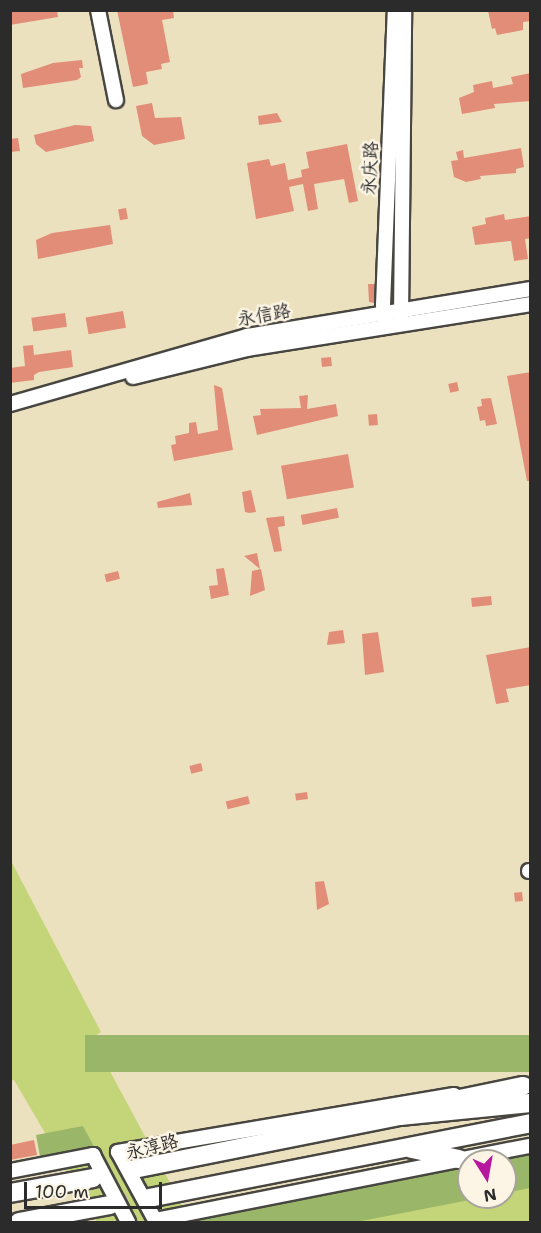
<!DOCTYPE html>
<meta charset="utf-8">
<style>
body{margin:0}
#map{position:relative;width:541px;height:1233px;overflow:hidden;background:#ece1bf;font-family:"Shantell Sans","LXGW WenKai TC",sans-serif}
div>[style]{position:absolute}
.green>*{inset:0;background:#c3d578}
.forest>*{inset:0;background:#9ab668;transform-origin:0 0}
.building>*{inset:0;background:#e28d78;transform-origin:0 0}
.major-tunnel>*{height:18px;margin-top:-9px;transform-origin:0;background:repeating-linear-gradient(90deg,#c5bda1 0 18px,transparent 0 27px)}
.roads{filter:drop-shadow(2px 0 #484641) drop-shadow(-2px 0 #484641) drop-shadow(0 2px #484641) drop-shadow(0 -2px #484641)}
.minor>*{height:14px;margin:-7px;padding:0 7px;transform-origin:7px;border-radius:7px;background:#fff}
.major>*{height:18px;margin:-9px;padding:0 9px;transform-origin:9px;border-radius:9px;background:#fff}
span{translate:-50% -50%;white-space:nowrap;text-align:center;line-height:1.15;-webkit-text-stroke:5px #fcf5e5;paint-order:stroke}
.street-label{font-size:18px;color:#2b2b2b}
.frame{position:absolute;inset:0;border:12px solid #2b2b2b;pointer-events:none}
.north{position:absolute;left:457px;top:1149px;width:60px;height:60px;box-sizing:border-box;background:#fcf5e5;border:2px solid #a8a49b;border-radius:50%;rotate:169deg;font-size:16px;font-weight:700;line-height:24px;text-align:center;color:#2b2b2b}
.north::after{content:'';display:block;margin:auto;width:21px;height:27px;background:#b5179e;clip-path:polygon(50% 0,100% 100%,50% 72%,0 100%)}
.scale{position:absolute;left:24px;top:1182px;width:138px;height:27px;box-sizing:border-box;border:3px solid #2b2b2b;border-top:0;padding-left:8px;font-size:18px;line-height:21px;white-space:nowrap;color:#2b2b2b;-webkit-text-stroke:4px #fcf5e5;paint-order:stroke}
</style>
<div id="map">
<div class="green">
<div style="clip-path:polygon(10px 859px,101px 1032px,92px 1038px,189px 1218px,225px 1213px,230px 1222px,97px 1222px,14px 1080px,11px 1081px)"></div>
<div style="clip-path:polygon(530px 1187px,530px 1222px,341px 1222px,476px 1197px,505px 1197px,505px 1191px)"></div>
</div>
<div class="forest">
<div style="left:530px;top:1035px;width:37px;height:445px;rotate:90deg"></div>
<div style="clip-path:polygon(83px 1126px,100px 1158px,42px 1167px,36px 1135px)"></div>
<div style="clip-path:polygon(530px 1153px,530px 1188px,505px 1193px,505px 1161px,491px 1161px)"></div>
<div style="clip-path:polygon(469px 1165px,469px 1197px,485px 1197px,356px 1222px,179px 1222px)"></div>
</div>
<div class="building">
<div style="clip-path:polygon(10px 10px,57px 10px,58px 17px,10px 25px)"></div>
<div style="clip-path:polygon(117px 10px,173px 10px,174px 18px,162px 20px,170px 62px,161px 64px,162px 69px,146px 72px,148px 84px,133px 87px)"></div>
<div style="clip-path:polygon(531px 10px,531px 21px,523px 22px,523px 30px,497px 35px,495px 28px,492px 29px,488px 11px)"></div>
<div style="clip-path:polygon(82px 60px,83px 68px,79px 68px,81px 77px,77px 80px,23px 88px,21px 74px,53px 63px)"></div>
<div style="clip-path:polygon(531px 73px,531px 101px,494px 104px,495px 108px,462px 114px,459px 98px,474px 92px,473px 85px,492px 81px,493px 88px,513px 84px,511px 77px)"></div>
<div style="clip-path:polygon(152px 103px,155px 118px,181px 117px,185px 139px,154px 145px,142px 136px,136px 106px)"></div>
<div style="clip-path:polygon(277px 113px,282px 122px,259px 125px,258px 116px)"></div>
<div style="clip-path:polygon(75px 125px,91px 126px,94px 141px,46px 152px,36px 144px,34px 135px)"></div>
<div style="clip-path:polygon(18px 138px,20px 151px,10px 152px,10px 139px)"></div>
<div style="clip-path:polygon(347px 144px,358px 201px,349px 203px,344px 179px,314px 184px,318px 209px,308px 211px,303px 184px,289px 187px,294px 211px,256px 219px,247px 163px,269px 159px,271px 166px,285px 163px,288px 180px,302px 177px,301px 170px,309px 168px,306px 152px)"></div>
<div style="clip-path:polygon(521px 148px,524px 167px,516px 169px,516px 173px,480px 176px,481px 179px,466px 182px,454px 177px,451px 161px,458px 160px,456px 152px,463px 150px,464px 158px)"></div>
<div style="left:126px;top:208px;width:11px;height:8px;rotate:80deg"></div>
<div style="clip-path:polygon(504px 214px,505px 220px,531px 216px,531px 238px,525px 239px,528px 259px,514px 261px,511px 241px,475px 245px,472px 227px,486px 224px,485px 218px)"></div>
<div style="clip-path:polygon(110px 225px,113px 244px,38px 259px,36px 240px,52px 233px)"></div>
<div style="clip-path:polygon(368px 284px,375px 284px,374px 303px,369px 302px)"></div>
<div style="left:123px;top:311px;width:17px;height:38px;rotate:80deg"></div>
<div style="left:65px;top:313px;width:14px;height:34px;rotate:82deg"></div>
<div style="clip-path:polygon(33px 345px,34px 355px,71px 350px,73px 367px,39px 372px,34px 375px,34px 380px,10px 383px,10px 368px,25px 366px,23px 346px)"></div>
<div style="left:331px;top:357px;width:9px;height:10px;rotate:84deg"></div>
<div style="clip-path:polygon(531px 372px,531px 481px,527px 481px,507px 376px)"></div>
<div style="left:457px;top:382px;width:9px;height:9px;rotate:77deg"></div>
<div style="clip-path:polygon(214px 385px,222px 388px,233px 450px,174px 461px,171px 445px,176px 444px,175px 436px,189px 433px,189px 423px,196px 422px,198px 434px,218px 430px)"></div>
<div style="clip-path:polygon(308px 395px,307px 409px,336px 404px,338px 416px,257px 435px,253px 416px,261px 415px,260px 409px,301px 408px,299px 396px)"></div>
<div style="clip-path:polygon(491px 398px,497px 424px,486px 426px,485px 420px,480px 421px,477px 407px,482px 406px,481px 399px)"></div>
<div style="left:377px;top:414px;width:11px;height:9px;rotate:85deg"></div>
<div style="left:348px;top:454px;width:34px;height:68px;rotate:80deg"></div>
<div style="clip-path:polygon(251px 490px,256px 512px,249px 513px,245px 512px,242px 492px)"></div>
<div style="clip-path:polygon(190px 493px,192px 505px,158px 508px,157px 502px)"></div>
<div style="left:337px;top:508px;width:10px;height:37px;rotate:79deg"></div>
<div style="clip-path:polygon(284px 516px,285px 526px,278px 527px,282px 551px,274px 552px,266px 518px)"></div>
<div style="clip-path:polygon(257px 553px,260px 569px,244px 556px)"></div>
<div style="clip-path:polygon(224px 568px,229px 595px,211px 599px,209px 586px,218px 585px,216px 569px)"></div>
<div style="clip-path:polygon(261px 569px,265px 590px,250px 596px,252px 571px)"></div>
<div style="left:118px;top:571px;width:8px;height:14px;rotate:76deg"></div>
<div style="left:491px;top:596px;width:9px;height:20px;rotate:84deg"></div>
<div style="clip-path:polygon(343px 630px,345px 643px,327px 645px,329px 632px)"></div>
<div style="clip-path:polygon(378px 632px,384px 672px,365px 675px,362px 634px)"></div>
<div style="clip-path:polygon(531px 647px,531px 685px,506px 689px,509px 702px,496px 704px,486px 655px)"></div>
<div style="left:201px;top:763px;width:8px;height:12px;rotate:76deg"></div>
<div style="left:307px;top:792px;width:7px;height:12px;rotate:82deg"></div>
<div style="left:248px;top:796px;width:8px;height:23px;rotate:76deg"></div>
<div style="clip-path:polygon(324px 881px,329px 904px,317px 910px,315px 882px)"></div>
<div style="left:522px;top:892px;width:9px;height:8px;rotate:84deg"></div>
<div style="clip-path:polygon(34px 1140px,37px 1155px,10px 1160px,10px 1145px)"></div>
</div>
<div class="major-tunnel">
<div style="left:93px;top:1178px;width:42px;rotate:-12.4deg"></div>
<div style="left:110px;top:1205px;width:40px;rotate:-10deg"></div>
</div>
<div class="roads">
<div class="minor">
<div style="left:98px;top:10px;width:92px;rotate:78.7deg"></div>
<div style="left:401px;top:318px;width:308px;rotate:-89.4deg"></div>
<div style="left:385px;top:323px;width:18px;rotate:-96deg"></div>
<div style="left:383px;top:305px;width:295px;rotate:-87.7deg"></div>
<div style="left:133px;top:377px;width:117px;rotate:-13.8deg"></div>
<div style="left:247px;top:349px;width:287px;rotate:-9deg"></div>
<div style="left:10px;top:404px;width:247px;rotate:-16deg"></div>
<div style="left:247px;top:336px;width:287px;rotate:-9.4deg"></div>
<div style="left:529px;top:871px;width:1px"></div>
<div style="left:454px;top:1095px;width:341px;rotate:170.4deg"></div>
<div style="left:118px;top:1152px;width:77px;rotate:61.4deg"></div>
<div style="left:155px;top:1220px;width:382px;rotate:-11.2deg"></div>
<div style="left:10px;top:1171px;width:85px;rotate:-10.9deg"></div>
<div style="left:93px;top:1155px;width:76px;rotate:62.4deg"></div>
</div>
<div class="major">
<div style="left:445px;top:1102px;width:80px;rotate:-11.6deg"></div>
<div style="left:412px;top:1149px;width:48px;rotate:12deg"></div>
<div style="left:134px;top:1169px;width:271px;rotate:-11.3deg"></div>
<div style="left:400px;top:1116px;width:131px;rotate:-5.7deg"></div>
<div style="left:10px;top:1193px;width:84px;rotate:-10.2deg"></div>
<div style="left:149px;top:1198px;width:388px;rotate:-11.1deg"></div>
<div style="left:19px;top:1222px;width:93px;rotate:-10.6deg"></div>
</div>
</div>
<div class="street-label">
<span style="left:370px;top:168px;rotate:-87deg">永庆路</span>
<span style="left:264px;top:315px;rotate:-10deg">永信路</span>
<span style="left:152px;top:1147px;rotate:-14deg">永淳路</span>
</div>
<div class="frame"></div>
<div class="north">N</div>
<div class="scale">100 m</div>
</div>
